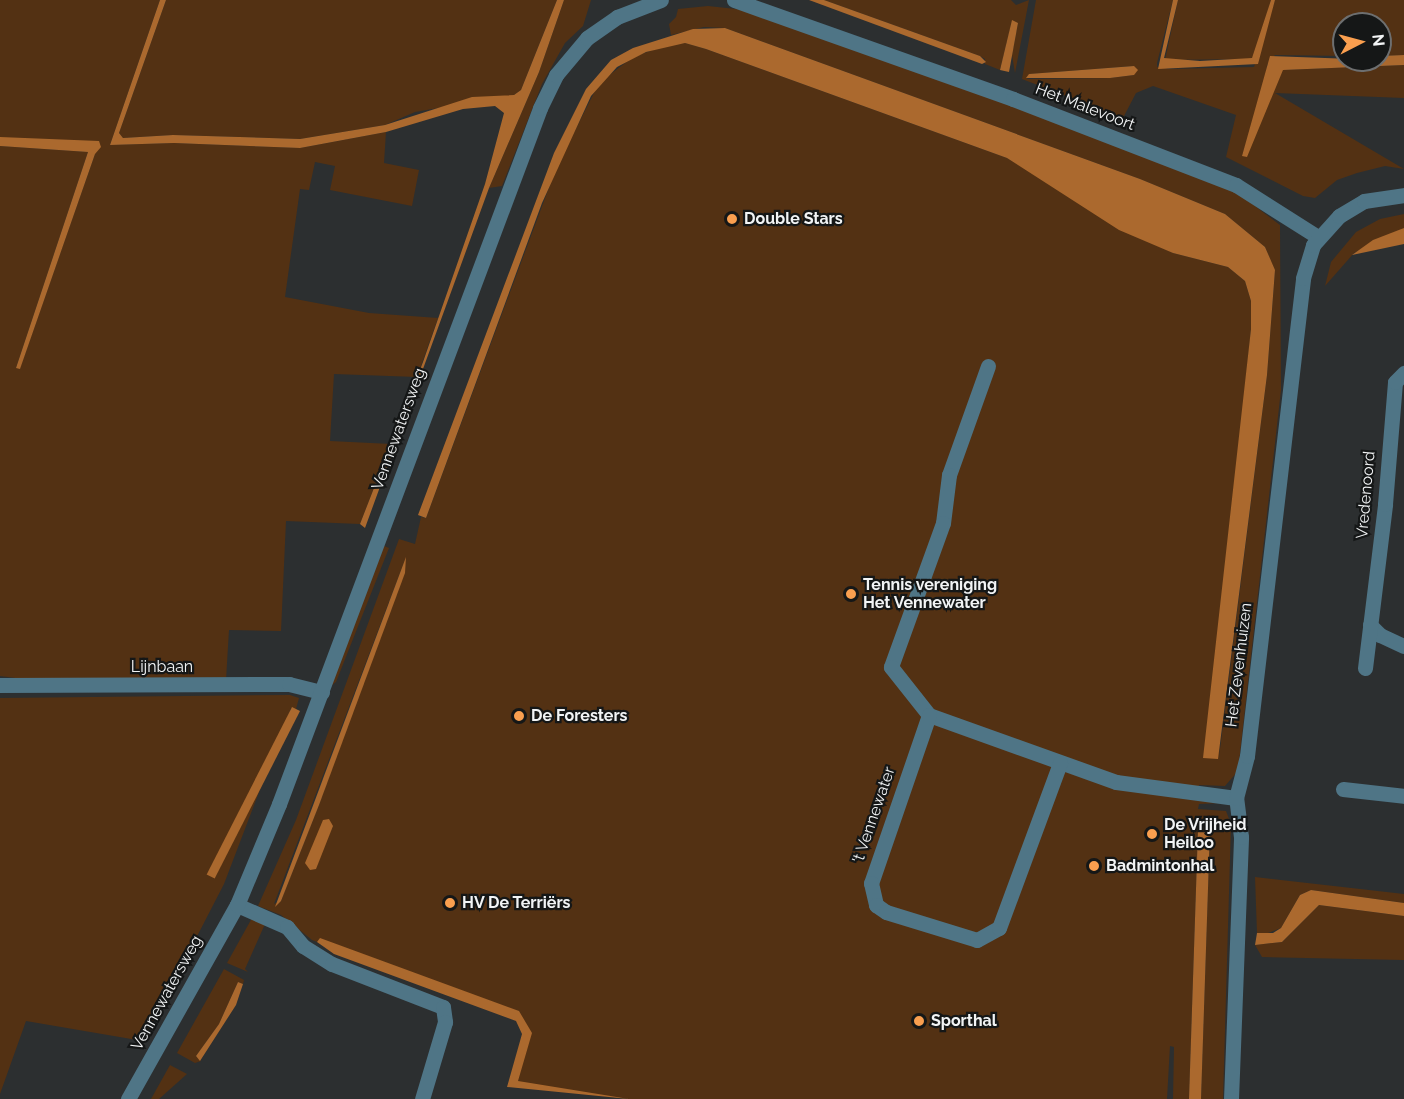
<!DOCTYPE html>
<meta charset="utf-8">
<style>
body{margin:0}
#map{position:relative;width:1404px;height:1099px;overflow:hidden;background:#2c2f30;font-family:Raleway,sans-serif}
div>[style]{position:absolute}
.green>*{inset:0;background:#533113}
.water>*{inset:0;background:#ab692e;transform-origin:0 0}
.minor>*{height:15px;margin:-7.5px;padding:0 7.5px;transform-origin:7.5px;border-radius:7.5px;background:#4f7586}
.dots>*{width:16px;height:16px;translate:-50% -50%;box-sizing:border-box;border:3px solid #151717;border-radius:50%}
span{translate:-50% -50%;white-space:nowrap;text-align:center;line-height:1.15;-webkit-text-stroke:4.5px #151717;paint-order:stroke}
.street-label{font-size:16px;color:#f2f4f5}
.poi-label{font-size:16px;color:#f2f4f5;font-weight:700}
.left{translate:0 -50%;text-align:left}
.north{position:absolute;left:1332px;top:12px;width:60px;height:60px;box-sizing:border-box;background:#151717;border:2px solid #6d6f70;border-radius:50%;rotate:84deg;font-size:16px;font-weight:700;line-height:24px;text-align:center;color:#f2f4f5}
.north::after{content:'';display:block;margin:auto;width:21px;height:27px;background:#fa9f4f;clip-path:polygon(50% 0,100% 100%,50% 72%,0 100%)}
</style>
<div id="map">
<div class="green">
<div style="clip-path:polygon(0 0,160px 0,110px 145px,174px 143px,300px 148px,386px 132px,384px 163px,419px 170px,412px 206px,330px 190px,335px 166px,315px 162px,309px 190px,300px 189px,285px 297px,369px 313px,438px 318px,417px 377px,334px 374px,330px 441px,391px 444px,360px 524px,286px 521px,281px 631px,229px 630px,226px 680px,39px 681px,0 676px,0 146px,88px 152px,16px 368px,20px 368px,95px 154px,95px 146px,0 140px)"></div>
<div style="clip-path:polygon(166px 0,557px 0,521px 90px,514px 95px,415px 112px,385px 125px,300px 139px,173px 135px,123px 138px,119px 133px)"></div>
<div style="clip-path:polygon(564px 0,591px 0,583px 26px,565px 43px,542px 84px,502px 186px,489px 188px,539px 72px)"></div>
<div style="clip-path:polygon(824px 0,1011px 0,1016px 5px,1029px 0,1015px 73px,1012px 55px,1018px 23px,1012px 21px,1000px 70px,985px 64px,985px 59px,980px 56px)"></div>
<div style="clip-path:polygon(evenodd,1036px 0,1173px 0,1157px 63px,1157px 67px,1169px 69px,1254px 67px,1275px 0,1404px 0,1404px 55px,1380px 56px,1380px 24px,1344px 24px,1344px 56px,1275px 55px,1267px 65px,1266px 81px,1242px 156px,1282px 70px,1404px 65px,1404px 98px,1275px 93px,1404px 169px,1385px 166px,1357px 173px,1337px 180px,1315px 198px,1303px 196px,1226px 157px,1236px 115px,1153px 86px,1136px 93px,1123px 118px,1022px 79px,1036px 0,1133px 66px,1134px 75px,1110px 78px,1027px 79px,1030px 74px,1133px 66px)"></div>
<div style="clip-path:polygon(1178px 0,1271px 0,1255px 56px,1250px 59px,1165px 60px)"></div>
<div style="clip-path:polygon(evenodd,708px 6px,745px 10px,1067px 125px,1234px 190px,1280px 225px,1281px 390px,1238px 771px,1225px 786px,1199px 785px,1199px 800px,1221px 803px,1199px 804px,1198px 809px,1226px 811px,1231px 824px,1223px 1099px,1201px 1099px,1210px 829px,1202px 826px,1198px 829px,1189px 1099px,1173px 1099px,1174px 1047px,1170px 1046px,1167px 1099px,629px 1099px,511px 1084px,525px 1039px,521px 1021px,312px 940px,281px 915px,258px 906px,296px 820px,399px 539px,415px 544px,421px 517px,426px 518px,557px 166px,599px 83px,633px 57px,667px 45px,685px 43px,706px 49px,1007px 158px,1173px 253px,1228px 267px,1245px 281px,1251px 301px,1251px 329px,1239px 452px,1219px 757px,1267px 375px,1275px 271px,1265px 247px,1225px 214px,1140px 179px,725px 28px,704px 27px,671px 35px,669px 24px,676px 17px,678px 9px,708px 6px,406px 557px,319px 805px,281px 901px,274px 904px,406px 557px)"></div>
<div style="clip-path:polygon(1404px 214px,1404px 228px,1354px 253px,1325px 286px,1331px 262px,1356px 232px,1380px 219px)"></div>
<div style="clip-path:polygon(384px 546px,389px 548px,336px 682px,331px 686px)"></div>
<div style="clip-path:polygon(290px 695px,299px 698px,296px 709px,291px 708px,224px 884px,143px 1041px,26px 1021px,0 1094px,0 698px)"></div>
<div style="clip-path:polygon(1255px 877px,1404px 894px,1404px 903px,1311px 890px,1300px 895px,1281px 928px,1263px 935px,1257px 933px)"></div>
<div style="clip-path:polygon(1319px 905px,1404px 916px,1404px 960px,1262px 957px,1255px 945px,1282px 942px)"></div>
<div style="clip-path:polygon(252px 918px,265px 924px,245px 969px,248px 972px,227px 963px)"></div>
<div style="clip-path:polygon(224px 969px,244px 980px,243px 984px,238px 982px,219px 1024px,196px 1056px,201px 1061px,195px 1063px,177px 1053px)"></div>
<div style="clip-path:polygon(170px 1065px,187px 1074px,159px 1099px,151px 1099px)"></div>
</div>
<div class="water">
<div style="clip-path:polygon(160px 0,166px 0,119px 133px,123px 138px,173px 135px,300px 139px,385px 125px,472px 97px,514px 95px,521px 90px,557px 0,564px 0,539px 72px,489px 188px,365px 528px,360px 524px,423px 362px,485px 184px,504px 113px,495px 106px,463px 109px,386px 132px,300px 148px,174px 143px,110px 145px)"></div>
<div style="clip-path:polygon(809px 0,824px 0,980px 56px,986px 62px,982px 64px)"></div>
<div style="clip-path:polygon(1173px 0,1178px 0,1164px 58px,1200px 61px,1252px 58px,1271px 0,1275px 0,1258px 64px,1158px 69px)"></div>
<div style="clip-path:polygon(1012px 20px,1018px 23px,1009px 72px,1000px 70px)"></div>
<div style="clip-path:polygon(725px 28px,1140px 179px,1225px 214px,1265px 247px,1275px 270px,1267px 375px,1218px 759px,1203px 758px,1251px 329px,1251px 301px,1245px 281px,1228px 267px,1173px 253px,1119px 230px,1007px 158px,706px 49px,685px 43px,646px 52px,617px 67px,591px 96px,542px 203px,426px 518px,418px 515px,554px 153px,586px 89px,611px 60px,633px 48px,693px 29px)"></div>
<div style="clip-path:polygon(1404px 55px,1404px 65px,1283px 70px,1247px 157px,1242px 156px,1270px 56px,1380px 60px,1380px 56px)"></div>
<div style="clip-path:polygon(1134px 66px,1138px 70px,1134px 75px,1110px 78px,1026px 78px,1029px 74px)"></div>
<div style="clip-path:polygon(0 137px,99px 141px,101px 147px,95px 154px,20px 369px,16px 368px,88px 152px,0 146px)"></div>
<div style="clip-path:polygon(1404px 228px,1404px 244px,1352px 255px,1373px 240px)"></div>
<div style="clip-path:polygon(406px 557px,405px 573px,319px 805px,281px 901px,275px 907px)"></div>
<div style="left:292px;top:707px;width:9px;height:188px;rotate:27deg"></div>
<div style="clip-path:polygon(329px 819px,333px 826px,316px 869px,310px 870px,305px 863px,323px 820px)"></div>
<div style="clip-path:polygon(1202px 826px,1210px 829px,1201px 1099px,1189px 1099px,1198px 829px)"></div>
<div style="clip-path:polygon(1311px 890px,1404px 903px,1404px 916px,1319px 905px,1282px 942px,1255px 945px,1257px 933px,1273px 933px,1281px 928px,1300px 895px)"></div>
<div style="clip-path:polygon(320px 938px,519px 1011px,532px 1033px,518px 1081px,629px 1099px,507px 1087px,522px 1034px,516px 1021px,334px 954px,317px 942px)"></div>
<div style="clip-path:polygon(238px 982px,243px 984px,236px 1005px,200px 1061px,196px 1056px,219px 1024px)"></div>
</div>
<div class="minor">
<div style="left:734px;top:0;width:296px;rotate:19.5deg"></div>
<div style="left:1013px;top:99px;width:239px;rotate:21.1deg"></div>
<div style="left:1236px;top:185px;width:97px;rotate:32.4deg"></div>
<div style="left:988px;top:366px;width:116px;rotate:109.7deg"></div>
<div style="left:949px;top:475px;width:48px;rotate:97.1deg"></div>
<div style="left:943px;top:523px;width:153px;rotate:109.9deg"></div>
<div style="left:891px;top:667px;width:61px;rotate:51.6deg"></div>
<div style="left:929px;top:715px;width:199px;rotate:19.7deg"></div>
<div style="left:1116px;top:782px;width:121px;rotate:7.6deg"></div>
<div style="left:1370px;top:625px;width:14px;rotate:45deg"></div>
<div style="left:1380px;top:635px;width:26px;rotate:25deg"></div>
<div style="left:1365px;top:668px;width:165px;rotate:-83deg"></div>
<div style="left:1385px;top:504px;width:122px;rotate:-85.3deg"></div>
<div style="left:1395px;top:382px;width:13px;rotate:-45deg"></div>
<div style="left:0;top:685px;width:289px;rotate:-0.2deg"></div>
<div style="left:289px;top:684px;width:34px;rotate:14deg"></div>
<div style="left:929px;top:715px;width:178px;rotate:109deg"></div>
<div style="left:871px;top:883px;width:23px;rotate:77deg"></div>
<div style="left:876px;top:905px;width:12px;rotate:35deg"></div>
<div style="left:886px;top:912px;width:95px;rotate:17.1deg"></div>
<div style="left:977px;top:940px;width:25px;rotate:-29deg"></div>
<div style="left:999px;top:928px;width:176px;rotate:-69.7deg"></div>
<div style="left:1343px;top:789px;width:61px;rotate:6.5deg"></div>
<div style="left:237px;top:905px;width:55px;rotate:23.7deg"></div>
<div style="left:287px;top:927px;width:25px;rotate:50deg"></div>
<div style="left:303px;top:946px;width:34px;rotate:32deg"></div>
<div style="left:332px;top:964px;width:119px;rotate:21.2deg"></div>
<div style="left:443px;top:1007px;width:15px;rotate:82deg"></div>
<div style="left:445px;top:1022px;width:80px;rotate:106.6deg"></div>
<div style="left:128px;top:1099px;width:223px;rotate:-60.7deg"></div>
<div style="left:237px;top:905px;width:109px;rotate:-67.4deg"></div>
<div style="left:279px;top:804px;width:743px;rotate:-69.44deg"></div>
<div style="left:540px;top:108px;width:37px;rotate:-64deg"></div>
<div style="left:556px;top:75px;width:48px;rotate:-50deg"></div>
<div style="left:587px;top:38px;width:37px;rotate:-35deg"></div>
<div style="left:617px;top:17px;width:47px;rotate:-21.1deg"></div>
<div style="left:1231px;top:1099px;width:262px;rotate:-87.8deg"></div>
<div style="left:1241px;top:837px;width:39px;rotate:-97deg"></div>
<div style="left:1236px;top:798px;width:43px;rotate:-75.3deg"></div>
<div style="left:1247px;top:756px;width:481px;rotate:-83.3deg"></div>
<div style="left:1303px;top:278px;width:34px;rotate:-73deg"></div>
<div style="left:1313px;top:245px;width:39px;rotate:-48deg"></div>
<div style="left:1339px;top:216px;width:29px;rotate:-31deg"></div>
<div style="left:1364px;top:201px;width:40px;rotate:-8.5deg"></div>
</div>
<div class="dots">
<div style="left:732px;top:219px;background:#fa9f4f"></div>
<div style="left:851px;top:594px;background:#fa9f4f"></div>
<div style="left:519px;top:716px;background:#fa9f4f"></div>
<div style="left:1152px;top:834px;background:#fa9f4f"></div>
<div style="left:1094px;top:866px;background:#fa9f4f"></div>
<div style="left:450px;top:903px;background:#fa9f4f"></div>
<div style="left:919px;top:1021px;background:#fa9f4f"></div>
</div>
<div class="street-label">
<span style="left:1085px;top:107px;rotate:21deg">Het Malevoort</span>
<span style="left:399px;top:429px;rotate:-70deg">Vennewatersweg</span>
<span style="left:1366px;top:495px;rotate:-85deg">Vredenoord</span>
<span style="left:1239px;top:665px;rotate:-83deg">Het Zevenhuizen</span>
<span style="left:162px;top:667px">Lijnbaan</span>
<span style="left:874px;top:815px;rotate:-71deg">'t Vennewater</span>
<span style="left:167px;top:993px;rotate:-61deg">Vennewatersweg</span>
</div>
<div class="poi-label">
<span class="left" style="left:744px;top:219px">Double Stars</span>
<span class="left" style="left:863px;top:594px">Tennis vereniging<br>Het Vennewater</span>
<span class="left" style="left:531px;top:716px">De Foresters</span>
<span class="left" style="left:1164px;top:834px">De Vrijheid<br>Heiloo</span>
<span class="left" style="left:1106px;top:866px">Badmintonhal</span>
<span class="left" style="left:462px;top:903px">HV De Terriërs</span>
<span class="left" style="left:931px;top:1021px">Sporthal</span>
</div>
<div class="north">N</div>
</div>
